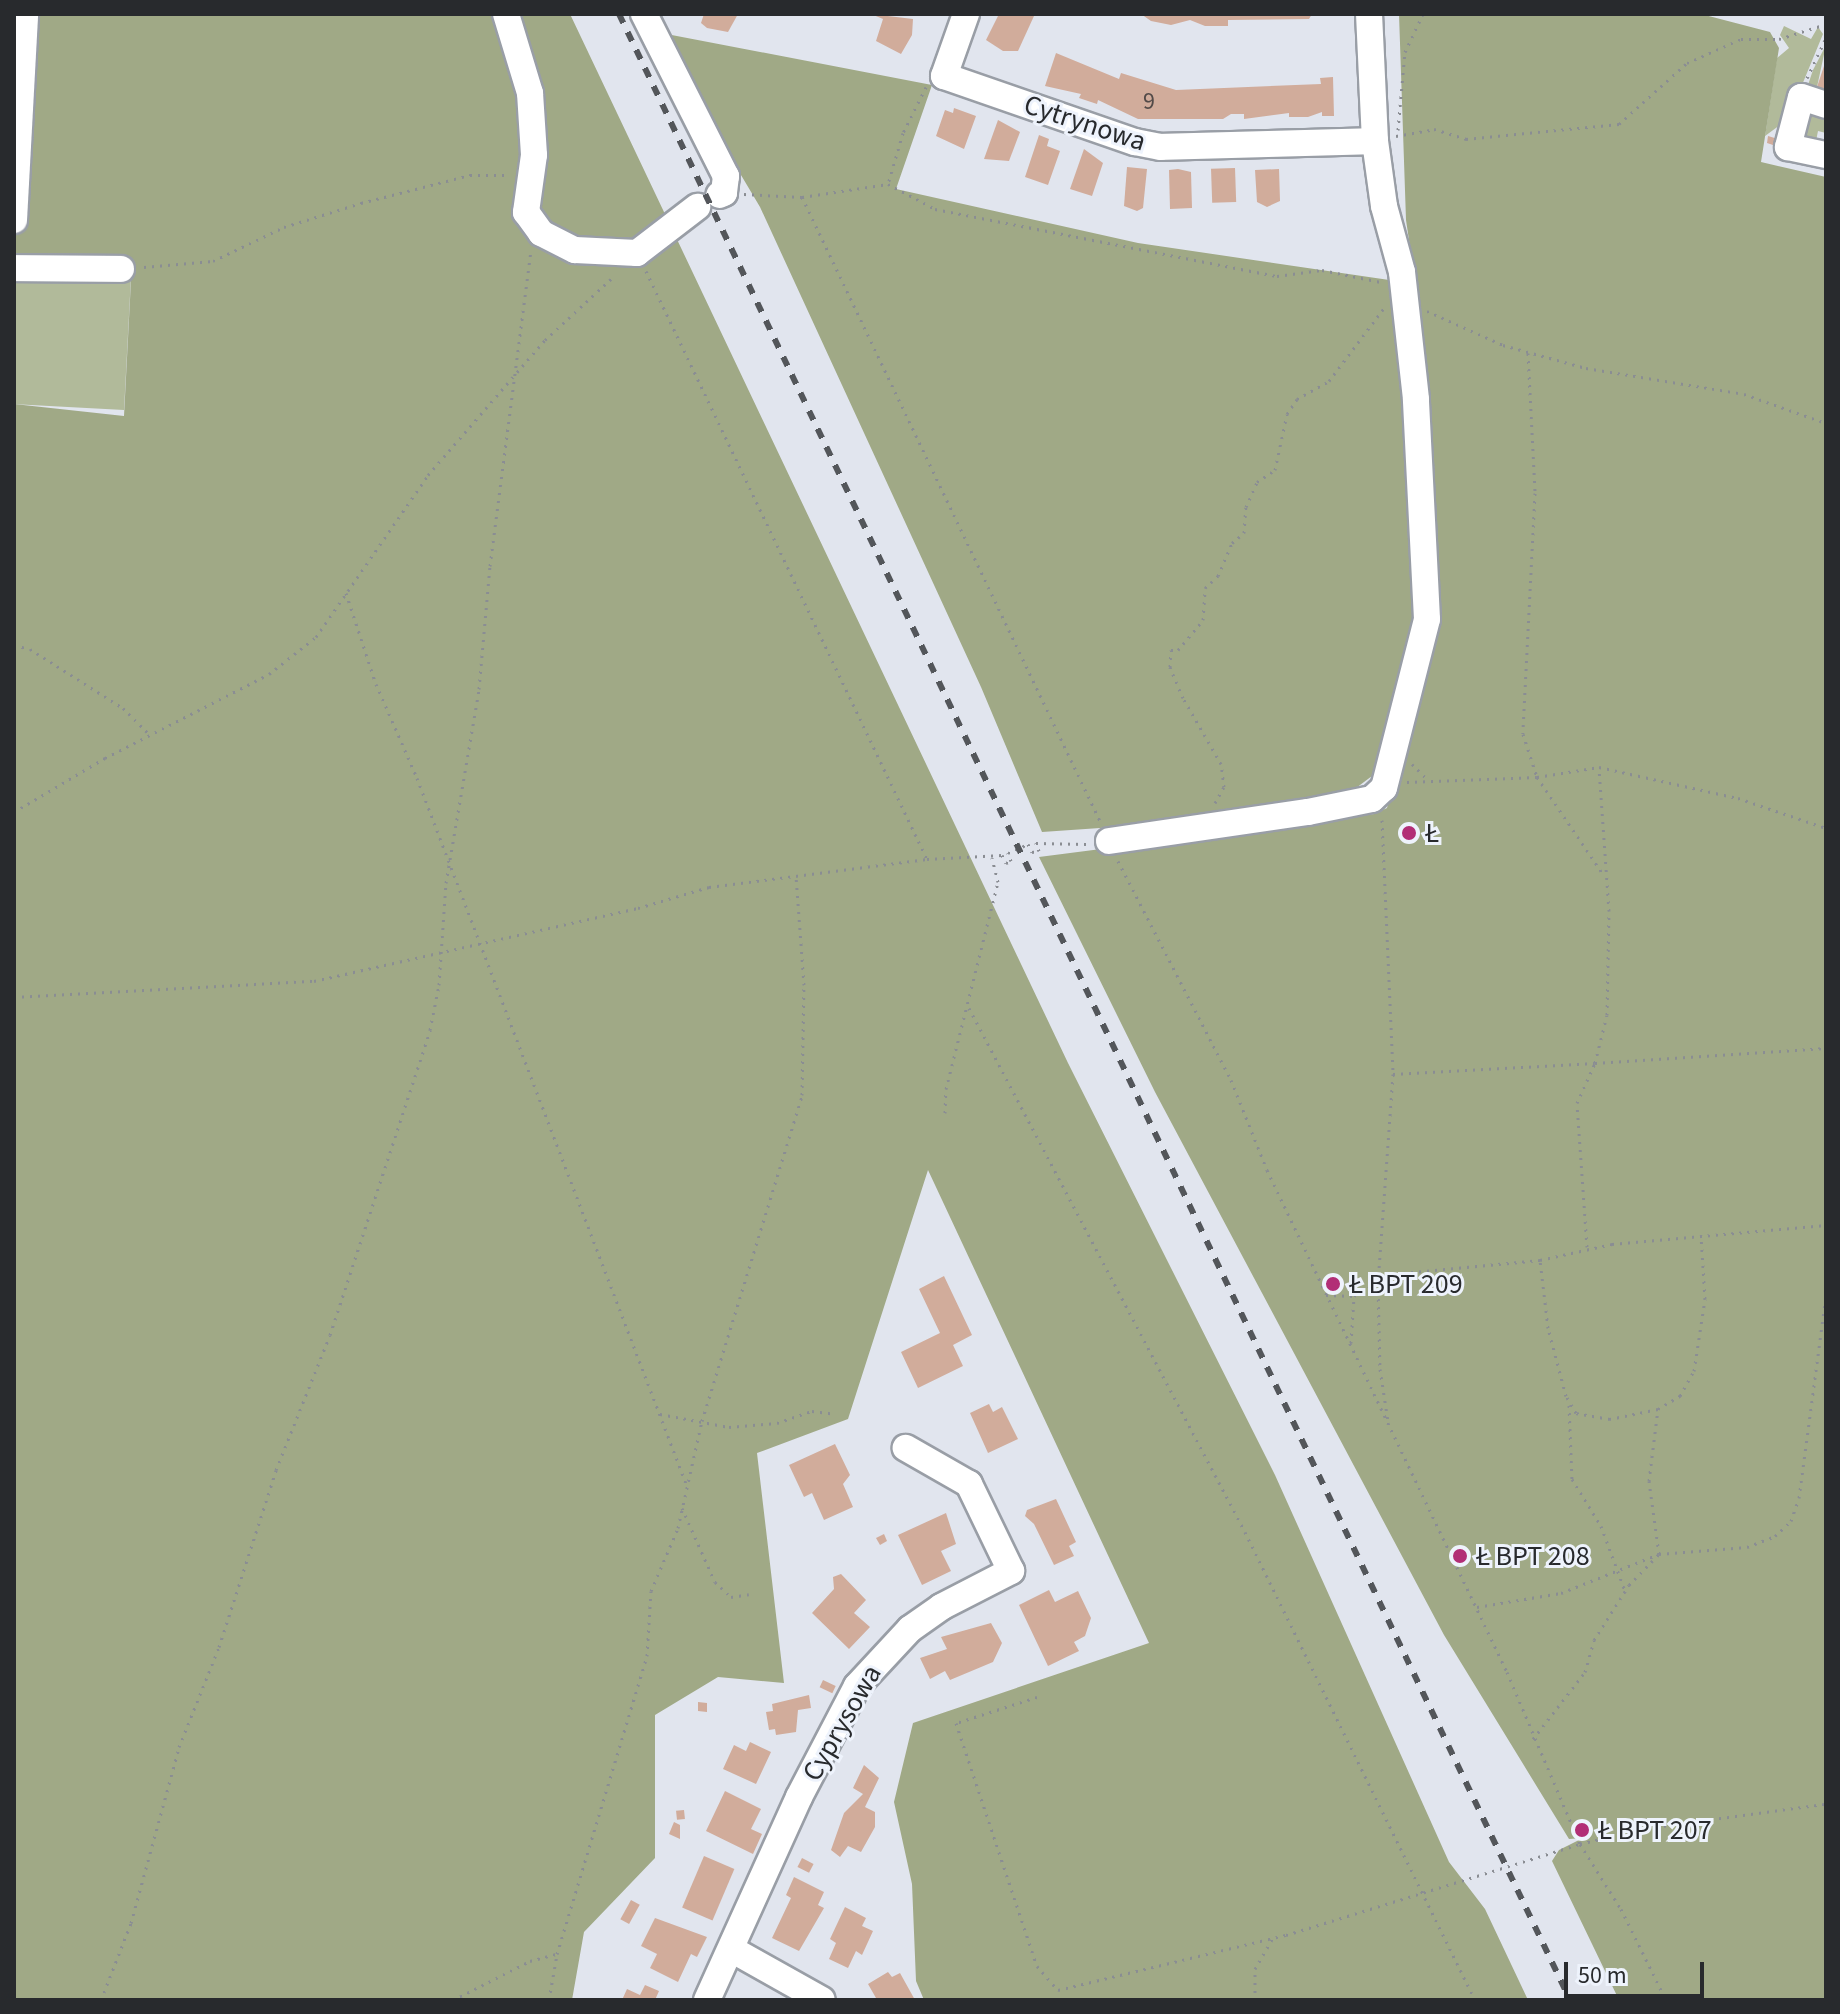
<!DOCTYPE html>
<meta charset="utf-8">
<style>
body{margin:0}
#map{position:relative;width:1840px;height:2014px;overflow:hidden;background:#e1e5ee;font-family:"Source Sans 3",sans-serif}
div>[style]{position:absolute}
.green>*{inset:0;background:#b1ba9a;transform-origin:0 0}
.forest>*{inset:0;background:#a0a986}
.building>*{inset:0;background:#d1ac9b;transform-origin:0 0}
.path>*{height:3px;margin-top:-1.5px;transform-origin:0;background:repeating-linear-gradient(90deg,#8a8d93 0 2px,transparent 0 8px)}
.roads{filter:drop-shadow(2px 0 #999ea6) drop-shadow(-2px 0 #999ea6) drop-shadow(0 2px #999ea6) drop-shadow(0 -2px #999ea6)}
.minor>*{height:26px;margin:-13px;padding:0 13px;transform-origin:13px;border-radius:13px;background:#fff}
.rail>*{height:6px;margin-top:-3px;transform-origin:0;background:repeating-linear-gradient(90deg,#53565a 0 10px,transparent 0 20px)}
.dots>*{width:22px;height:22px;translate:-50% -50%;box-sizing:border-box;border:4px solid #eef3fc;border-radius:50%}
span{translate:-50% -50%;white-space:nowrap;text-align:center;line-height:1.15;-webkit-text-stroke:6px #eef3fc;paint-order:stroke}
.number-label{font-size:24px;color:#524a48}
.number-label span{-webkit-text-stroke-width:0}
.street-label{font-size:28px;color:#282a2d}
.poi-label{font-size:28px;color:#282a2d}
.left{translate:0 -50%;text-align:left}
.frame{position:absolute;inset:0;border:16px solid #282a2d;pointer-events:none}
.scale{position:absolute;left:1564px;top:1962px;width:140px;height:36px;box-sizing:border-box;border:4px solid #282a2d;border-top:0;padding-left:10px;font-size:24px;line-height:28px;white-space:nowrap;color:#282a2d;-webkit-text-stroke:6px #eef3fc;paint-order:stroke}
</style>
<div id="map">
<div class="green">
<div style="clip-path:polygon(1784px 26px,1811px 39px,1818px 27px,1823px 34px,1788px 119px,1765px 136px,1777px 58px,1789px 48px,1780px 35px)"></div>
<div style="clip-path:polygon(1826px 45px,1817px 87px,1808px 85px,1813px 70px)"></div>
<div style="clip-path:polygon(1814px 112px,1826px 113px,1826px 133px,1818px 131px,1816px 141px,1806px 141px,1807px 118px)"></div>
<div style="left:14px;top:274px;width:117px;height:130px;rotate:3deg"></div>
</div>
<div class="forest">
<div style="clip-path:polygon(21px 14px,570px 14px,1068px 1063px,1275px 1475px,1449px 1862px,1485px 1909px,1528px 2000px,924px 2000px,916px 1981px,912px 1884px,894px 1802px,913px 1723px,1149px 1643px,928px 1170px,848px 1419px,757px 1453px,784px 1683px,718px 1677px,655px 1715px,655px 1858px,584px 1932px,572px 2000px,14px 2000px,14px 404px,124px 416px,131px 280px,14px 274px)"></div>
<div style="clip-path:polygon(1399px 14px,1701px 14px,1770px 32px,1779px 48px,1761px 162px,1826px 177px,1826px 2000px,1619px 2000px,1552px 1861px,1559px 1850px,1583px 1838px,1569px 1839px,1444px 1635px,1155px 1092px,1039px 857px,1374px 814px,1387px 808px,1434px 626px,1419px 307px,1406px 220px)"></div>
<div style="clip-path:polygon(656px 32px,932px 85px,896px 189px,1138px 243px,1396px 281px,1417px 621px,1376px 773px,1352px 791px,1129px 826px,1042px 832px,981px 687px,760px 207px)"></div>
</div>
<div class="building">
<div style="clip-path:polygon(704px 14px,738px 14px,728px 32px,707px 28px,701px 23px)"></div>
<div style="clip-path:polygon(871px 14px,913px 19px,912px 35px,901px 54px,876px 41px,883px 19px)"></div>
<div style="clip-path:polygon(999px 14px,1034px 16px,1018px 51px,1003px 51px,986px 40px)"></div>
<div style="clip-path:polygon(1141px 14px,1312px 14px,1309px 19px,1228px 20px,1228px 26px,1205px 26px,1190px 20px,1171px 25px,1151px 21px)"></div>
<div style="clip-path:polygon(1056px 53px,1119px 79px,1121px 73px,1176px 90px,1321px 84px,1320px 78px,1333px 77px,1334px 116px,1322px 116px,1322px 112px,1308px 117px,1289px 117px,1289px 113px,1244px 119px,1244px 114px,1231px 114px,1223px 119px,1138px 119px,1098px 100px,1097px 104px,1079px 98px,1081px 94px,1045px 86px)"></div>
<div style="clip-path:polygon(1826px 60px,1826px 90px,1817px 87px)"></div>
<div style="clip-path:polygon(954px 108px,976px 116px,964px 149px,936px 136px,945px 110px,953px 113px)"></div>
<div style="clip-path:polygon(998px 120px,1020px 132px,1009px 161px,984px 159px)"></div>
<div style="clip-path:polygon(1039px 135px,1049px 139px,1047px 146px,1060px 151px,1048px 185px,1025px 177px)"></div>
<div style="clip-path:polygon(1768px 136px,1778px 139px,1776px 146px,1767px 143px)"></div>
<div style="clip-path:polygon(1084px 149px,1103px 163px,1092px 196px,1070px 189px)"></div>
<div style="clip-path:polygon(1127px 167px,1147px 169px,1143px 208px,1137px 211px,1124px 206px)"></div>
<div style="left:1235px;top:168px;width:34px;height:24px;rotate:88deg"></div>
<div style="clip-path:polygon(1178px 169px,1191px 172px,1192px 208px,1170px 209px,1169px 170px)"></div>
<div style="clip-path:polygon(1279px 169px,1280px 201px,1267px 207px,1257px 202px,1255px 170px)"></div>
<div style="clip-path:polygon(944px 1276px,972px 1335px,953px 1345px,963px 1366px,918px 1388px,901px 1352px,940px 1333px,919px 1289px)"></div>
<div style="clip-path:polygon(989px 1404px,993px 1412px,1002px 1407px,1018px 1439px,988px 1453px,970px 1413px)"></div>
<div style="clip-path:polygon(835px 1444px,850px 1475px,843px 1484px,853px 1507px,824px 1520px,812px 1493px,804px 1497px,789px 1465px)"></div>
<div style="clip-path:polygon(1056px 1499px,1076px 1542px,1069px 1546px,1074px 1556px,1054px 1565px,1034px 1524px,1025px 1516px,1027px 1510px)"></div>
<div style="clip-path:polygon(946px 1513px,956px 1544px,941px 1551px,951px 1571px,922px 1585px,898px 1535px)"></div>
<div style="clip-path:polygon(884px 1534px,887px 1541px,880px 1545px,876px 1538px)"></div>
<div style="clip-path:polygon(841px 1574px,866px 1600px,854px 1613px,870px 1627px,849px 1649px,812px 1613px,834px 1589px,833px 1577px)"></div>
<div style="clip-path:polygon(1049px 1590px,1055px 1602px,1078px 1591px,1091px 1618px,1085px 1636px,1074px 1642px,1079px 1651px,1048px 1666px,1019px 1605px)"></div>
<div style="clip-path:polygon(991px 1623px,1002px 1643px,993px 1662px,950px 1680px,945px 1671px,930px 1679px,920px 1658px,947px 1649px,941px 1637px)"></div>
<div style="left:823px;top:1680px;width:14px;height:8px;rotate:25deg"></div>
<div style="clip-path:polygon(809px 1695px,811px 1708px,798px 1710px,796px 1732px,776px 1735px,775px 1729px,769px 1730px,766px 1712px,773px 1711px,772px 1704px)"></div>
<div style="clip-path:polygon(698px 1702px,707px 1703px,707px 1712px,698px 1711px)"></div>
<div style="clip-path:polygon(750px 1742px,771px 1752px,756px 1784px,723px 1769px,734px 1745px,746px 1751px)"></div>
<div style="clip-path:polygon(864px 1765px,879px 1778px,865px 1807px,875px 1812px,875px 1827px,861px 1852px,848px 1846px,840px 1857px,831px 1850px,844px 1813px,863px 1794px,853px 1788px)"></div>
<div style="clip-path:polygon(725px 1791px,761px 1809px,751px 1829px,762px 1834px,753px 1854px,706px 1831px)"></div>
<div style="left:684px;top:1810px;width:9px;height:8px;rotate:84deg"></div>
<div style="clip-path:polygon(674px 1822px,680px 1825px,680px 1839px,669px 1834px)"></div>
<div style="left:704px;top:1856px;width:33px;height:56px;rotate:23deg"></div>
<div style="left:802px;top:1858px;width:13px;height:10px;rotate:27deg"></div>
<div style="clip-path:polygon(794px 1877px,824px 1892px,818px 1905px,824px 1908px,799px 1951px,772px 1938px,791px 1898px,786px 1895px)"></div>
<div style="left:631px;top:1900px;width:10px;height:22px;rotate:29deg"></div>
<div style="clip-path:polygon(845px 1907px,866px 1918px,862px 1926px,873px 1931px,862px 1955px,856px 1951px,848px 1968px,829px 1959px,836px 1943px,830px 1939px)"></div>
<div style="clip-path:polygon(655px 1918px,707px 1937px,697px 1957px,691px 1954px,678px 1982px,650px 1968px,657px 1954px,641px 1946px)"></div>
<div style="clip-path:polygon(888px 1972px,892px 1977px,900px 1973px,915px 2000px,876px 1998px,868px 1984px)"></div>
<div style="clip-path:polygon(645px 1985px,659px 1991px,655px 2000px,622px 2000px,627px 1989px,640px 1995px)"></div>
</div>
<div class="path">
<div style="left:1807px;top:78px;width:44px;rotate:-64.6deg"></div>
<div style="left:926px;top:87px;width:51px;rotate:116.6deg"></div>
<div style="left:903px;top:133px;width:53px;rotate:106.4deg"></div>
<div style="left:888px;top:184px;width:53px;rotate:28deg"></div>
<div style="left:935px;top:209px;width:349px;rotate:11.1deg"></div>
<div style="left:1277px;top:276px;width:45px;rotate:-7.6deg"></div>
<div style="left:1322px;top:270px;width:60px;rotate:11.5deg"></div>
<div style="left:1398px;top:130px;width:78px;rotate:-84.9deg"></div>
<div style="left:1405px;top:52px;width:42px;rotate:-64.7deg"></div>
<div style="left:1396px;top:136px;width:39px;rotate:-10deg"></div>
<div style="left:1434px;top:129px;width:34px;rotate:17deg"></div>
<div style="left:1466px;top:139px;width:154px;rotate:-5.6deg"></div>
<div style="left:1619px;top:124px;width:91px;rotate:-41.9deg"></div>
<div style="left:1687px;top:63px;width:59px;rotate:-24deg"></div>
<div style="left:1741px;top:39px;width:38px"></div>
<div style="left:1779px;top:39px;width:49px;rotate:-17.7deg"></div>
<div style="left:744px;top:194px;width:58px;rotate:3deg"></div>
<div style="left:802px;top:197px;width:87px;rotate:-8.6deg"></div>
<div style="left:802px;top:197px;width:692px;rotate:64.47deg"></div>
<div style="left:144px;top:267px;width:69px;rotate:-5deg"></div>
<div style="left:213px;top:261px;width:79px;rotate:-25.6deg"></div>
<div style="left:284px;top:227px;width:81px;rotate:-17.3deg"></div>
<div style="left:361px;top:203px;width:113px;rotate:-14.4deg"></div>
<div style="left:470px;top:175px;width:39px"></div>
<div style="left:646px;top:271px;width:652px;rotate:64.46deg"></div>
<div style="left:1427px;top:311px;width:83px;rotate:24.1deg"></div>
<div style="left:1503px;top:345px;width:86px;rotate:15.5deg"></div>
<div style="left:1586px;top:368px;width:160px;rotate:9.3deg"></div>
<div style="left:1744px;top:394px;width:87px;rotate:19.5deg"></div>
<div style="left:1528px;top:353px;width:140px;rotate:87.1deg"></div>
<div style="left:1535px;top:493px;width:241px;rotate:92.9deg"></div>
<div style="left:1523px;top:734px;width:45px;rotate:72deg"></div>
<div style="left:1537px;top:777px;width:117px;rotate:55.8deg"></div>
<div style="left:346px;top:593px;width:96px;rotate:71.8deg"></div>
<div style="left:376px;top:684px;width:103px;rotate:66.4deg"></div>
<div style="left:417px;top:778px;width:758px;rotate:69.13deg"></div>
<div style="left:14px;top:645px;width:16px;rotate:14deg"></div>
<div style="left:30px;top:649px;width:110px;rotate:32.4deg"></div>
<div style="left:123px;top:708px;width:38px;rotate:45deg"></div>
<div style="left:1412px;top:764px;width:20px;rotate:45deg"></div>
<div style="left:1407px;top:782px;width:130px;rotate:-2.2deg"></div>
<div style="left:1537px;top:777px;width:63px;rotate:-9.2deg"></div>
<div style="left:1599px;top:767px;width:142px;rotate:12.6deg"></div>
<div style="left:1738px;top:798px;width:93px;rotate:18.8deg"></div>
<div style="left:1215px;top:803px;width:18px;rotate:-61deg"></div>
<div style="left:1224px;top:787px;width:23px;rotate:-97deg"></div>
<div style="left:1221px;top:764px;width:76px;rotate:-119.9deg"></div>
<div style="left:1183px;top:698px;width:34px;rotate:-113deg"></div>
<div style="left:1170px;top:667px;width:17px;rotate:-87deg"></div>
<div style="left:1171px;top:650px;width:7px"></div>
<div style="left:1178px;top:650px;width:39px;rotate:-50deg"></div>
<div style="left:1203px;top:620px;width:32px;rotate:-86deg"></div>
<div style="left:1205px;top:588px;width:18px;rotate:-43deg"></div>
<div style="left:1218px;top:576px;width:36px;rotate:-67deg"></div>
<div style="left:1232px;top:543px;width:16px;rotate:-40deg"></div>
<div style="left:1244px;top:533px;width:26px;rotate:-86deg"></div>
<div style="left:1246px;top:507px;width:27px;rotate:-66deg"></div>
<div style="left:1257px;top:482px;width:22px;rotate:-34deg"></div>
<div style="left:1275px;top:470px;width:57px;rotate:-77.9deg"></div>
<div style="left:1287px;top:414px;width:18px;rotate:-56deg"></div>
<div style="left:1297px;top:399px;width:37px;rotate:-29deg"></div>
<div style="left:1329px;top:381px;width:91px;rotate:-53deg"></div>
<div style="left:14px;top:812px;width:106px;rotate:-30.7deg"></div>
<div style="left:105px;top:758px;width:184px;rotate:-27.1deg"></div>
<div style="left:269px;top:674px;width:60px;rotate:-38.2deg"></div>
<div style="left:316px;top:637px;width:197px;rotate:-55.3deg"></div>
<div style="left:428px;top:475px;width:179px;rotate:-49.1deg"></div>
<div style="left:545px;top:340px;width:94px;rotate:-42.8deg"></div>
<div style="left:1382px;top:820px;width:254px;rotate:87.5deg"></div>
<div style="left:1393px;top:1074px;width:210px;rotate:94.1deg"></div>
<div style="left:1378px;top:1283px;width:27px;rotate:-22deg"></div>
<div style="left:1403px;top:1273px;width:138px;rotate:-5.4deg"></div>
<div style="left:1540px;top:1260px;width:74px;rotate:-12.5deg"></div>
<div style="left:1612px;top:1244px;width:215px;rotate:-5.1deg"></div>
<div style="left:1118px;top:861px;width:246px;rotate:62.7deg"></div>
<div style="left:1231px;top:1080px;width:97px;rotate:68.2deg"></div>
<div style="left:1267px;top:1170px;width:556px;rotate:64.45deg"></div>
<div style="left:1507px;top:1672px;width:187px;rotate:67deg"></div>
<div style="left:1580px;top:1844px;width:62px;rotate:-14deg"></div>
<div style="left:1640px;top:1829px;width:188px;rotate:-7.7deg"></div>
<div style="left:14px;top:997px;width:300px;rotate:-3.1deg"></div>
<div style="left:314px;top:981px;width:332px;rotate:-12.7deg"></div>
<div style="left:638px;top:908px;width:74px;rotate:-16.5deg"></div>
<div style="left:709px;top:887px;width:220px;rotate:-7.3deg"></div>
<div style="left:927px;top:859px;width:75px;rotate:-3.1deg"></div>
<div style="left:1002px;top:855px;width:9px;rotate:63deg"></div>
<div style="left:1006px;top:863px;width:5px;rotate:-22deg"></div>
<div style="left:1011px;top:861px;width:9px;rotate:-111deg"></div>
<div style="left:1008px;top:853px;width:22px;rotate:-24deg"></div>
<div style="left:1028px;top:844px;width:9px;rotate:63deg"></div>
<div style="left:1032px;top:852px;width:7px;rotate:-8deg"></div>
<div style="left:1039px;top:851px;width:9px;rotate:-111deg"></div>
<div style="left:1036px;top:843px;width:50px;rotate:1.1deg"></div>
<div style="left:969px;top:1008px;width:592px;rotate:62.22deg"></div>
<div style="left:1245px;top:1532px;width:521px;rotate:63.83deg"></div>
<div style="left:1393px;top:1074px;width:202px;rotate:-3.1deg"></div>
<div style="left:1595px;top:1063px;width:49px;rotate:-76deg"></div>
<div style="left:1607px;top:1015px;width:104px;rotate:-88.9deg"></div>
<div style="left:1609px;top:911px;width:144px;rotate:-94deg"></div>
<div style="left:945px;top:1113px;width:24px;rotate:-88deg"></div>
<div style="left:946px;top:1089px;width:213px;rotate:-75.9deg"></div>
<div style="left:998px;top:882px;width:25px;rotate:-104deg"></div>
<div style="left:1587px;top:1247px;width:144px;rotate:-94deg"></div>
<div style="left:1577px;top:1103px;width:44px;rotate:-65.8deg"></div>
<div style="left:1595px;top:1063px;width:231px;rotate:-3.7deg"></div>
<div style="left:1326px;top:1295px;width:28px;rotate:2deg"></div>
<div style="left:1351px;top:1343px;width:47px;rotate:-86.3deg"></div>
<div style="left:1354px;top:1296px;width:27px;rotate:-28deg"></div>
<div style="left:1378px;top:1283px;width:86px;rotate:88.7deg"></div>
<div style="left:1380px;top:1369px;width:53px;rotate:81.3deg"></div>
<div style="left:1569px;top:1405px;width:74px;rotate:87.7deg"></div>
<div style="left:1572px;top:1479px;width:55px;rotate:58.3deg"></div>
<div style="left:1601px;top:1526px;width:69px;rotate:69.7deg"></div>
<div style="left:1658px;top:1409px;width:26px;rotate:-31deg"></div>
<div style="left:1680px;top:1396px;width:29px;rotate:-61deg"></div>
<div style="left:1694px;top:1371px;width:73px;rotate:-81.3deg"></div>
<div style="left:1705px;top:1299px;width:64px;rotate:-93.6deg"></div>
<div style="left:660px;top:1414px;width:70px;rotate:10.7deg"></div>
<div style="left:729px;top:1427px;width:48px;rotate:-4.8deg"></div>
<div style="left:777px;top:1423px;width:37px;rotate:-19deg"></div>
<div style="left:812px;top:1411px;width:23px;rotate:7deg"></div>
<div style="left:682px;top:1508px;width:81px;rotate:66deg"></div>
<div style="left:715px;top:1582px;width:22px;rotate:43deg"></div>
<div style="left:731px;top:1597px;width:18px;rotate:-9deg"></div>
<div style="left:1477px;top:1607px;width:85px;rotate:-9.5deg"></div>
<div style="left:1561px;top:1593px;width:105px;rotate:-21.7deg"></div>
<div style="left:1659px;top:1554px;width:88px;rotate:-4.5deg"></div>
<div style="left:1747px;top:1547px;width:30px;rotate:-21deg"></div>
<div style="left:1775px;top:1536px;width:22px;rotate:-43deg"></div>
<div style="left:1791px;top:1521px;width:24px;rotate:-71deg"></div>
<div style="left:1799px;top:1498px;width:204px;rotate:-82.4deg"></div>
<div style="left:1037px;top:1697px;width:85px;rotate:162.2deg"></div>
<div style="left:956px;top:1723px;width:256px;rotate:71.6deg"></div>
<div style="left:1037px;top:1966px;width:32px;rotate:49deg"></div>
<div style="left:1058px;top:1990px;width:235px;rotate:-13.6deg"></div>
<div style="left:1286px;top:1935px;width:308px;rotate:-17.2deg"></div>
<div style="left:1580px;top:1844px;width:77px;rotate:57.8deg"></div>
<div style="left:1621px;top:1909px;width:102px;rotate:63.7deg"></div>
<div style="left:1533px;top:1739px;width:85px;rotate:-52.2deg"></div>
<div style="left:1585px;top:1672px;width:33px;rotate:-74deg"></div>
<div style="left:1594px;top:1640px;width:65px;rotate:-57.5deg"></div>
<div style="left:1629px;top:1585px;width:43px;rotate:-45.9deg"></div>
<div style="left:1659px;top:1554px;width:74px;rotate:-97.8deg"></div>
<div style="left:1649px;top:1481px;width:73px;rotate:-82.9deg"></div>
<div style="left:1658px;top:1409px;width:49px;rotate:168.2deg"></div>
<div style="left:1610px;top:1419px;width:35px;rotate:-170deg"></div>
<div style="left:1576px;top:1413px;width:20px;rotate:-120deg"></div>
<div style="left:1566px;top:1396px;width:70px;rotate:-104.8deg"></div>
<div style="left:1548px;top:1328px;width:68px;rotate:-96.7deg"></div>
<div style="left:101px;top:2000px;width:83px;rotate:-68.7deg"></div>
<div style="left:131px;top:1923px;width:182px;rotate:-74.7deg"></div>
<div style="left:179px;top:1747px;width:108px;rotate:-68.2deg"></div>
<div style="left:219px;top:1647px;width:186px;rotate:-72.1deg"></div>
<div style="left:276px;top:1470px;width:145px;rotate:-68.2deg"></div>
<div style="left:330px;top:1335px;width:321px;rotate:-71.8deg"></div>
<div style="left:430px;top:1030px;width:46px;rotate:-78.7deg"></div>
<div style="left:439px;top:985px;width:102px;rotate:-86.1deg"></div>
<div style="left:446px;top:883px;width:197px;rotate:-80.3deg"></div>
<div style="left:479px;top:689px;width:123px;rotate:-84.9deg"></div>
<div style="left:490px;top:566px;width:318px;rotate:-82.6deg"></div>
<div style="left:453px;top:2000px;width:86px;rotate:-26.9deg"></div>
<div style="left:530px;top:1961px;width:28px;rotate:-15deg"></div>
<div style="left:549px;top:2000px;width:47px;rotate:-80.1deg"></div>
<div style="left:557px;top:1954px;width:311px;rotate:-73.2deg"></div>
<div style="left:647px;top:1656px;width:65px;rotate:-86.5deg"></div>
<div style="left:651px;top:1591px;width:69px;rotate:-66.8deg"></div>
<div style="left:678px;top:1528px;width:110px;rotate:-77.4deg"></div>
<div style="left:702px;top:1421px;width:341px;rotate:-72.9deg"></div>
<div style="left:802px;top:1095px;width:110px;rotate:-89deg"></div>
<div style="left:804px;top:985px;width:108px;rotate:-94.2deg"></div>
<div style="left:1255px;top:2000px;width:31px;rotate:-90deg"></div>
<div style="left:1255px;top:1969px;width:36px;rotate:-60deg"></div>
</div>
<div class="roads">
<div class="minor">
<div style="left:506px;top:14px;width:83px;rotate:73.1deg"></div>
<div style="left:530px;top:93px;width:62px;rotate:86.3deg"></div>
<div style="left:534px;top:155px;width:58px;rotate:98deg"></div>
<div style="left:526px;top:212px;width:26px;rotate:54deg"></div>
<div style="left:541px;top:233px;width:38px;rotate:27deg"></div>
<div style="left:575px;top:250px;width:62px;rotate:2.8deg"></div>
<div style="left:637px;top:253px;width:76px;rotate:-37.5deg"></div>
<div style="left:644px;top:14px;width:182px;rotate:63.2deg"></div>
<div style="left:726px;top:176px;width:17px;rotate:97deg"></div>
<div style="left:724px;top:193px;width:5px;rotate:158deg"></div>
<div style="left:966px;top:14px;width:66px;rotate:109.5deg"></div>
<div style="left:944px;top:76px;width:202px;rotate:19.1deg"></div>
<div style="left:1135px;top:142px;width:26px;rotate:11deg"></div>
<div style="left:1161px;top:147px;width:214px;rotate:-1.6deg"></div>
<div style="left:1826px;top:105px;width:26px;rotate:-162deg"></div>
<div style="left:1801px;top:97px;width:52px;rotate:104.6deg"></div>
<div style="left:1788px;top:147px;width:39px;rotate:12deg"></div>
<div style="left:14px;top:220px;width:206px;rotate:-86.9deg"></div>
<div style="left:14px;top:268px;width:107px;rotate:0.5deg"></div>
<div style="left:1109px;top:841px;width:201px;rotate:-8.3deg"></div>
<div style="left:1308px;top:812px;width:65px;rotate:-11.5deg"></div>
<div style="left:1372px;top:799px;width:16px;rotate:-43deg"></div>
<div style="left:1384px;top:788px;width:174px;rotate:-75.7deg"></div>
<div style="left:1427px;top:619px;width:220px;rotate:-92.9deg"></div>
<div style="left:1416px;top:399px;width:128px;rotate:-96.3deg"></div>
<div style="left:1402px;top:272px;width:68px;rotate:-105.3deg"></div>
<div style="left:1384px;top:206px;width:66px;rotate:-97.9deg"></div>
<div style="left:1375px;top:141px;width:127px;rotate:-92.7deg"></div>
<div style="left:731px;top:1949px;width:104px;rotate:29.3deg"></div>
<div style="left:707px;top:2000px;width:223px;rotate:-65.6deg"></div>
<div style="left:799px;top:1797px;width:125px;rotate:-62.4deg"></div>
<div style="left:857px;top:1686px;width:78px;rotate:-47.1deg"></div>
<div style="left:910px;top:1629px;width:38px;rotate:-35deg"></div>
<div style="left:941px;top:1607px;width:79px;rotate:-27.2deg"></div>
<div style="left:1011px;top:1571px;width:97px;rotate:-115.8deg"></div>
<div style="left:969px;top:1484px;width:73px;rotate:-150.3deg"></div>
</div>
</div>
<div class="rail">
<div style="left:619px;top:14px;width:2202px;rotate:64.41deg"></div>
</div>
<div class="dots">
<div style="left:1409px;top:833px;background:#b22e76"></div>
<div style="left:1333px;top:1284px;background:#b22e76"></div>
<div style="left:1460px;top:1556px;background:#b22e76"></div>
<div style="left:1582px;top:1830px;background:#b22e76"></div>
</div>
<div class="number-label">
<span style="left:1149px;top:102px">9</span>
</div>
<div class="street-label">
<span style="left:1085px;top:123px;rotate:18deg">Cytrynowa</span>
<span style="left:842px;top:1723px;rotate:-60deg">Cyprysowa</span>
</div>
<div class="poi-label">
<span class="left" style="left:1425px;top:833px">Ł</span>
<span class="left" style="left:1349px;top:1284px">Ł BPT 209</span>
<span class="left" style="left:1476px;top:1556px">Ł BPT 208</span>
<span class="left" style="left:1598px;top:1830px">Ł BPT 207</span>
</div>
<div class="frame"></div>
<div class="scale">50 m</div>
</div>
